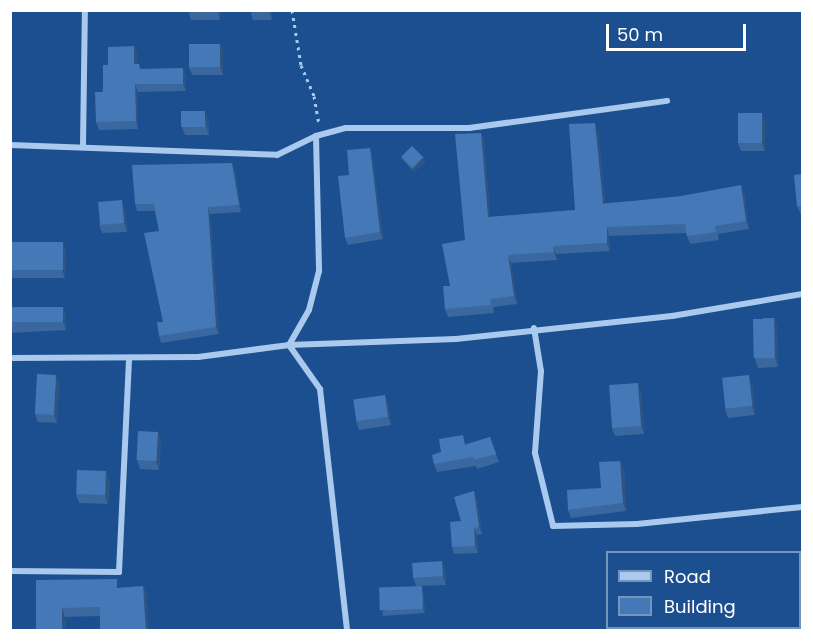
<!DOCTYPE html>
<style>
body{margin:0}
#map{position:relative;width:813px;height:641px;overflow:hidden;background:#1b4f8f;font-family:Poppins,sans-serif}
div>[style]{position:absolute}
.path>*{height:3px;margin-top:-1.5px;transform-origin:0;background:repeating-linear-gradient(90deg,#a9c9ee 0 3px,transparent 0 7.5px)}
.street>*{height:6px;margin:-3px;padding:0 3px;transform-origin:3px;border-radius:3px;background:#a9c9ee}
.wall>*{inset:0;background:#3a679d}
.shaded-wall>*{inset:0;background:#305480}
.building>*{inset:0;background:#4478b7;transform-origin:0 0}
span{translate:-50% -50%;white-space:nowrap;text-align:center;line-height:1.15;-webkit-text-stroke:6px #1b4f8f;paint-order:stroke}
.frame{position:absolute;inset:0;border:12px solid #fff;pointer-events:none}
.legend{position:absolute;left:606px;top:551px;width:195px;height:78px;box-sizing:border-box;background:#1b4f8f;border:2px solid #7695bc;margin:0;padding:8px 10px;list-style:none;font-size:18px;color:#fff}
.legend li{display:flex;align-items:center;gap:12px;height:30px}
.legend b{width:30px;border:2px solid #7695bc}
.scale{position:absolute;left:606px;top:24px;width:140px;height:27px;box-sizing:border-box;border:3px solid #fff;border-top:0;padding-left:8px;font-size:18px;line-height:21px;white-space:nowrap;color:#fff;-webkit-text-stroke:4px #1b4f8f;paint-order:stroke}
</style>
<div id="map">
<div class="path">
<div style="left:292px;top:10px;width:56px;rotate:80.7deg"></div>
<div style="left:301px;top:65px;width:34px;rotate:67deg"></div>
<div style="left:314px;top:96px;width:27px;rotate:80deg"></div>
</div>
<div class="street">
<div style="left:316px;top:136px;width:135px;rotate:88.7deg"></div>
<div style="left:319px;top:271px;width:40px;rotate:104.4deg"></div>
<div style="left:309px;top:310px;width:40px;rotate:119.7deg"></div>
<div style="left:289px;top:345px;width:54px;rotate:54.8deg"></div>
<div style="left:320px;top:389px;width:243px;rotate:83.6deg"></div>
<div style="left:10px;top:145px;width:267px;rotate:2.1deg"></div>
<div style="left:277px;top:155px;width:43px;rotate:-26deg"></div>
<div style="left:316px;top:136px;width:31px;rotate:-15deg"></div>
<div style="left:346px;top:128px;width:123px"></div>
<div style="left:469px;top:128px;width:200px;rotate:-7.8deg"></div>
<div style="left:83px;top:146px;width:136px;rotate:-89.2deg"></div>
<div style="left:534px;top:328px;width:44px;rotate:80.8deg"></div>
<div style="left:541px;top:371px;width:82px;rotate:94.2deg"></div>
<div style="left:535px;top:453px;width:75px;rotate:76.1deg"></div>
<div style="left:553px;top:526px;width:84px;rotate:-1.4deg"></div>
<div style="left:637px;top:524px;width:166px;rotate:-5.9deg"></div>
<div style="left:10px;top:358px;width:188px;rotate:-0.3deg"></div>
<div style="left:198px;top:357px;width:92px;rotate:-7.5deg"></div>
<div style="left:289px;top:345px;width:167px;rotate:-2.1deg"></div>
<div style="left:456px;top:339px;width:217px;rotate:-6.1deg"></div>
<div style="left:672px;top:316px;width:132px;rotate:-9.6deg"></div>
<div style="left:10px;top:571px;width:109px;rotate:0.5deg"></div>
<div style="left:119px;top:572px;width:214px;rotate:-87.3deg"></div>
</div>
<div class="wall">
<div style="clip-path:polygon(188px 10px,243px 10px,220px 11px,220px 20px,191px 20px)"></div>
<div style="clip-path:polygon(250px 10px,271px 10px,272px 20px,253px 20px)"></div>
<div style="clip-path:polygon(134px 46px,137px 54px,137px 64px,139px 64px,141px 69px,186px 76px,186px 91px,138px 92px,138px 129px,99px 130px,96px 122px,108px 65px)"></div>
<div style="clip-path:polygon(223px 53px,223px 75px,192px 75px,189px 67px)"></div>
<div style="clip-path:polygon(208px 119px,209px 135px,185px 135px,182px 127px)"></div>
<div style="clip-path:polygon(765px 122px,765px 151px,741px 151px,738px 143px)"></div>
<div style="clip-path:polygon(598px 131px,605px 203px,744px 193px,749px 229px,718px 234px,719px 240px,690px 244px,686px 233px,609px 236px,610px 251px,556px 254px,557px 260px,511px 263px,517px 304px,493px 307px,494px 313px,448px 317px,445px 309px,450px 286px,465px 240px,481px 133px,484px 141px,490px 217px,575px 210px)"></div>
<div style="clip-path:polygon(370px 148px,372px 155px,383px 239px,348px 245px,345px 238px,349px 175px)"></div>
<div style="clip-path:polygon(401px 156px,423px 157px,425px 162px,414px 172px,403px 160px)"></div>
<div style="clip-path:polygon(235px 170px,241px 212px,210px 214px,219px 334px,161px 343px,159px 336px,163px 322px,159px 231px,155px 211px,137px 211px,135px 204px)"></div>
<div style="clip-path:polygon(802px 174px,802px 214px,801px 215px,797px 206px)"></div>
<div style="clip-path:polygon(125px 209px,127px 232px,102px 233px,99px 225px)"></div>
<div style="clip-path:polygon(10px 227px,12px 230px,12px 242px,66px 250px,65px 278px,11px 278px,10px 276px)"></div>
<div style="clip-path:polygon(63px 307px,66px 316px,66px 330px,10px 333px,10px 309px)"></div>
<div style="clip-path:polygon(774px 318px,777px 326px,778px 367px,758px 368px,755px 359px)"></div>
<div style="clip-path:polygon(56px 375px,59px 383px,57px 423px,38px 422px,35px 414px)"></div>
<div style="clip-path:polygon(752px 384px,755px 415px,728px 418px,725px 409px)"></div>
<div style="clip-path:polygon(641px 391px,644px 434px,615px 436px,612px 428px)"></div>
<div style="clip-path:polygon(385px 395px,388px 404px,391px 425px,359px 430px,356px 421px)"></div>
<div style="clip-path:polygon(158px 432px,161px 440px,159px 470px,140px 469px,137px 460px)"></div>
<div style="clip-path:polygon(490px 437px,499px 462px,477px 469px,476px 466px,437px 472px,434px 464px,466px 444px)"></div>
<div style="clip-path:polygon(620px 461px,624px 469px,626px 511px,571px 518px,568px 510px,601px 488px)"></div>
<div style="clip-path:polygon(110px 480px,108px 504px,79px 503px,76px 494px)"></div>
<div style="clip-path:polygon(477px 498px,482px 534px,477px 535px,478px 553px,454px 554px,452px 547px,461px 521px)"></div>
<div style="clip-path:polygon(445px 569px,446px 585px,416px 586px,413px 578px)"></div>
<div style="clip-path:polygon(36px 580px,120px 588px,143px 586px,147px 596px,100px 616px,65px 617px,66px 630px,36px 630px)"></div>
<div style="clip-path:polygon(423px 590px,425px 613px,383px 616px,382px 612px)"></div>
</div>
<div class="shaded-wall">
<div style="clip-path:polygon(217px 10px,219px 10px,220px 20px)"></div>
<div style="clip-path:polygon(269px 10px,271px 10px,272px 20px)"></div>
<div style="clip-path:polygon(220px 44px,223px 53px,223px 75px,220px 67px)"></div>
<div style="clip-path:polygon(134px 46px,137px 54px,137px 72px,134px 64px)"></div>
<div style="clip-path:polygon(183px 68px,186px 76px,186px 91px,183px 84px)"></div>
<div style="clip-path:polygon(135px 84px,138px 92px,138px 129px,136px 121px)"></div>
<div style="clip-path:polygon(205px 111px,208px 119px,209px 135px,206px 126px)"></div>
<div style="clip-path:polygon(762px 113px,765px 122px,765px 151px,762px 143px)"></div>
<div style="clip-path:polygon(595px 123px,598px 131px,606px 212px,603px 204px)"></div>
<div style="clip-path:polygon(481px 133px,484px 141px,491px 225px,488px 217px)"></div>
<div style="clip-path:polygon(370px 148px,372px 155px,383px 239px,380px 232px)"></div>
<div style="clip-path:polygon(423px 157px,425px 162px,414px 172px,412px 168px)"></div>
<div style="clip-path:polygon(232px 163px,235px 170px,241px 212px,239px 205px)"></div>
<div style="clip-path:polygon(741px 185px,744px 193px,749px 229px,746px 221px)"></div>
<div style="clip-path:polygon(122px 200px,125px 209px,127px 232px,124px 223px)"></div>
<div style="clip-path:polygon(208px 207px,210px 214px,219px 334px,216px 327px)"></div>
<div style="clip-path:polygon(10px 227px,12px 230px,12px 247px,10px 243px)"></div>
<div style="clip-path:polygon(607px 227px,609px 236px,610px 251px,607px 243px)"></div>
<div style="clip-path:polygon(63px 242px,66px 250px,65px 278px,62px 270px)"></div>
<div style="clip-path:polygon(553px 246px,556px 254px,557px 260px,554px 252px)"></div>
<div style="clip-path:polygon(508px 255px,511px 263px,517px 304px,514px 296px)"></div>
<div style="clip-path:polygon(63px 307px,66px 316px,66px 330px,63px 322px)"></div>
<div style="clip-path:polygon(774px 318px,777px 326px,778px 367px,775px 358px)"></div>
<div style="clip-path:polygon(56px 375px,59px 383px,57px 423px,54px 415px)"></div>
<div style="clip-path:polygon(749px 375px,752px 384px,755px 415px,752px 406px)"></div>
<div style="clip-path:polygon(638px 383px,641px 391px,644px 434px,641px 426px)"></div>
<div style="clip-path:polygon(385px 395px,388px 404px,391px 425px,388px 417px)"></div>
<div style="clip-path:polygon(158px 432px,161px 440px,159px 470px,156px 461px)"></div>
<div style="clip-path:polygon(620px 461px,624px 469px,626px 511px,623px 503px)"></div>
<div style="clip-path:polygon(106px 471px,110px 480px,108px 504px,105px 496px)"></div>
<div style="clip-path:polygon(474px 491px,477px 498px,482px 534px,479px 527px)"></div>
<div style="clip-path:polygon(474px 528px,477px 535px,478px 553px,475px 546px)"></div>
<div style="clip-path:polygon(442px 561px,445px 569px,446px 585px,443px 576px)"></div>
<div style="clip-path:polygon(143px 586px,147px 596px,149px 630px,146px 630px)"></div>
<div style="clip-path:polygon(422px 586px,423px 590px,425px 613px,423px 609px)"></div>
<div style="clip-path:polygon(62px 608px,65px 617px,66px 630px,62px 630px)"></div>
</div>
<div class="building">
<div style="left:188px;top:10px;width:29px;height:1px"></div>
<div style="left:250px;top:10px;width:19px;height:1px"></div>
<div style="left:189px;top:44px;width:31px;height:23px"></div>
<div style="clip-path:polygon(134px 46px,134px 64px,139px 64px,139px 69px,183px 68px,183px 84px,135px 84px,136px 121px,96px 122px,95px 92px,103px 92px,103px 65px,108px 65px,108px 47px)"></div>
<div style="left:181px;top:111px;width:24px;height:16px"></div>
<div style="left:738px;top:113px;width:24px;height:30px"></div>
<div style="clip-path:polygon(595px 123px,603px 204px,681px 196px,741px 185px,746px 221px,715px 226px,716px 232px,687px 236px,685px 224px,607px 227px,607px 243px,553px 246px,554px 252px,508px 255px,514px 296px,490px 299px,491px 305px,445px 309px,443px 286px,450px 286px,442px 244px,465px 240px,455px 134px,481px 133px,488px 217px,575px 210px,569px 124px)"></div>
<div style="left:412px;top:146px;width:16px;height:15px;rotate:45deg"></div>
<div style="clip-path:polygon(370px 148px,380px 232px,345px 238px,338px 176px,349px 175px,347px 150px)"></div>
<div style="clip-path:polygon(232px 163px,239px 205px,208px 207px,216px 327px,159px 336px,157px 322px,163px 322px,144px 233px,159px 231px,154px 204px,135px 204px,132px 165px)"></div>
<div style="clip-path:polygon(802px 174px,802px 206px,797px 206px,794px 175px)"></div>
<div style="left:122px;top:200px;width:23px;height:24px;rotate:85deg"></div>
<div style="left:10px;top:242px;width:53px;height:28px"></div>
<div style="left:63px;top:307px;width:15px;height:53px;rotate:90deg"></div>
<div style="left:774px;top:318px;width:40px;height:21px;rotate:89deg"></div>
<div style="left:37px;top:374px;width:19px;height:40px;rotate:3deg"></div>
<div style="left:749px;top:375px;width:31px;height:27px;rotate:84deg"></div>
<div style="left:638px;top:383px;width:43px;height:29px;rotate:86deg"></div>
<div style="left:385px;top:395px;width:22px;height:32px;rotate:82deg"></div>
<div style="left:138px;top:431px;width:20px;height:29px;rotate:3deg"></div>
<div style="clip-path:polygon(463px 435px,465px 445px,490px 437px,496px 454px,474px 460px,473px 457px,434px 464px,432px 455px,441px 452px,439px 439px)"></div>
<div style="clip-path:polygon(620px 461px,623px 503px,568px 510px,567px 490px,601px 488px,599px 462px)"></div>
<div style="left:77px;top:470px;width:29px;height:24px;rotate:2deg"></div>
<div style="clip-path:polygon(474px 491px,479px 527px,474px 528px,475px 546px,452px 547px,450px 522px,461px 521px,454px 497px)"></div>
<div style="left:442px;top:561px;width:15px;height:30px;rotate:86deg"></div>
<div style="clip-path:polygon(117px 579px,117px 588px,143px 586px,146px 630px,100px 630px,100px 607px,62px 608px,62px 630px,36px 630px,36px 580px)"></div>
<div style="left:422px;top:586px;width:23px;height:43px;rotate:88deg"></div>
</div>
<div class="frame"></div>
<ul class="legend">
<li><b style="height:8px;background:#a9c9ee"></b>Road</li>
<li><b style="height:16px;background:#4478b7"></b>Building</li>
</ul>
<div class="scale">50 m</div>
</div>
